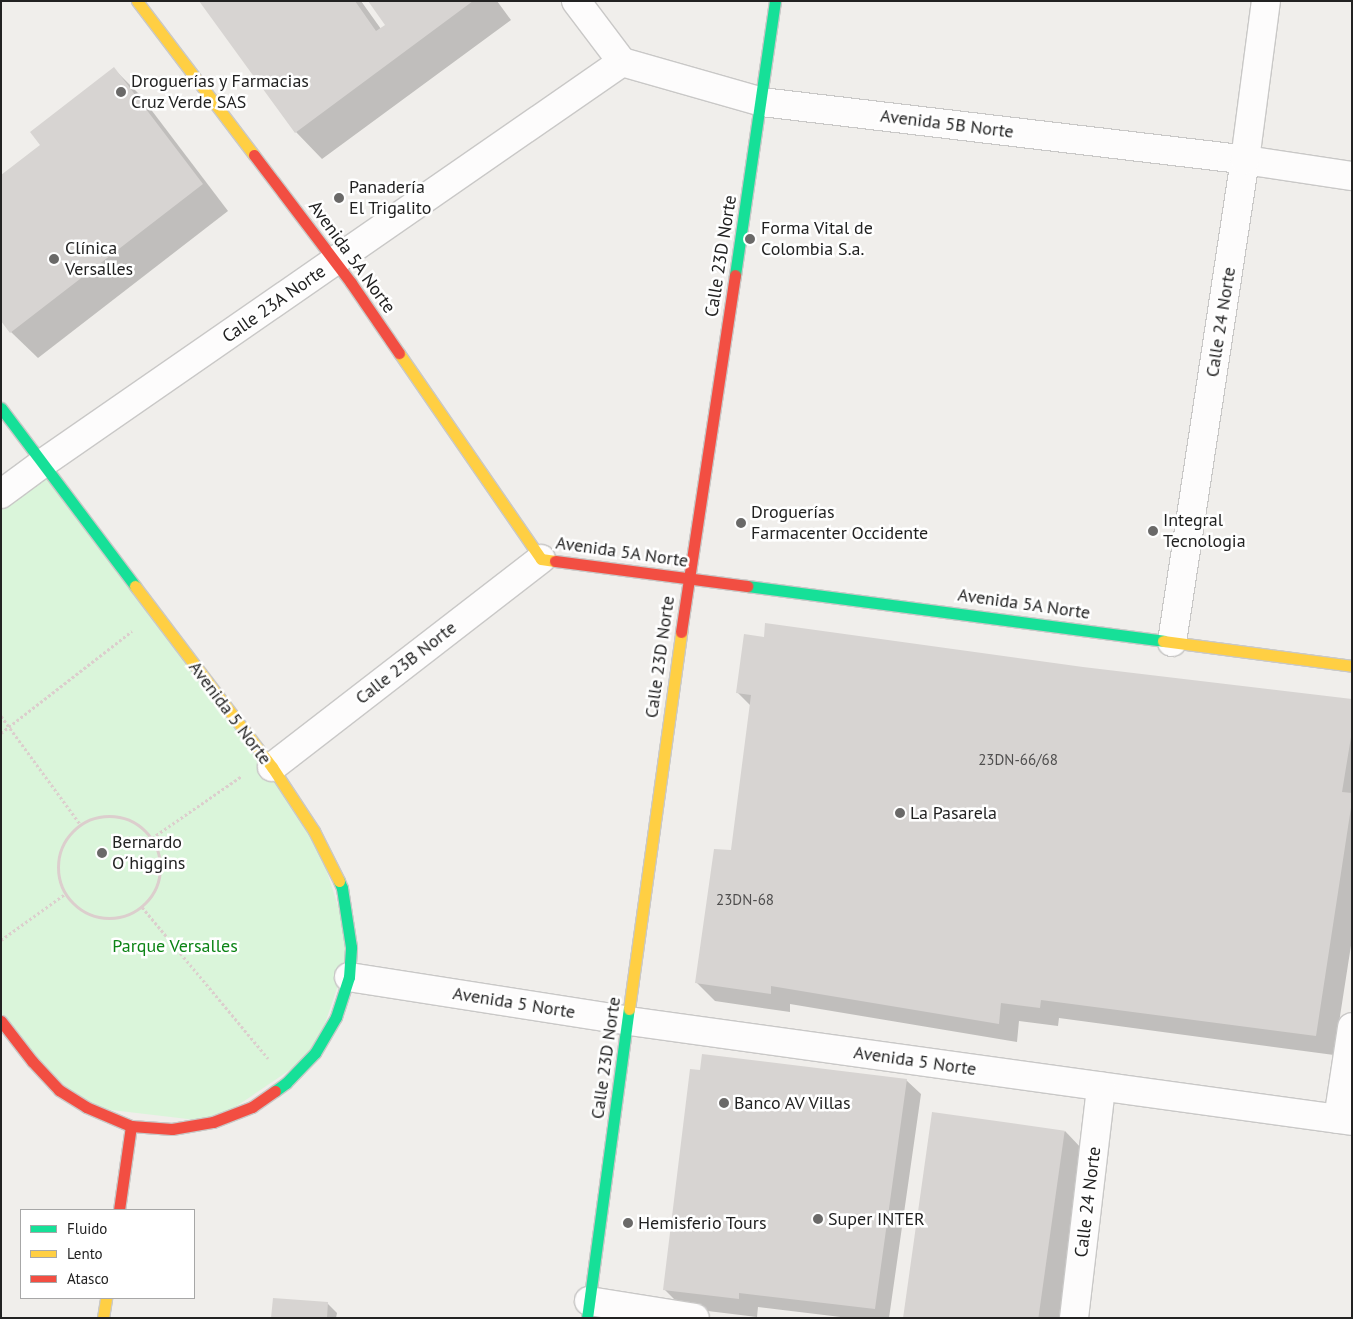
<!DOCTYPE html>
<meta charset="utf-8">
<style>
body{margin:0}
#map{position:relative;width:1353px;height:1319px;overflow:hidden;background:#f0eeeb;font-family:"PT Sans",sans-serif}
div>[style]{position:absolute}
.park>*{inset:0;background:#daf5da}
.shadow>*{inset:0;background:#0003}
.building>*{inset:0;background:#d7d4d2;transform-origin:0 0}
.path>*{height:3px;margin-top:-1.5px;transform-origin:0;background:repeating-linear-gradient(90deg,#dccecd 0 2.5px,transparent 0 5px)}
.path>.ring{margin:-1.5px;padding:0;box-sizing:content-box;background:none;border:3px solid #dccecd;border-radius:50%}
.roads{filter:drop-shadow(1px 0 #c9c8c7) drop-shadow(-1px 0 #c9c8c7) drop-shadow(0 1px #c9c8c7) drop-shadow(0 -1px #c9c8c7)}
.street>*{height:28px;margin:-14px;padding:0 14px;transform-origin:14px;border-radius:14px;background:#fdfcfc}
.fast>*{height:11px;margin:-5.5px;padding:0 5.5px;transform-origin:5.5px;border-radius:5.5px;background:#16e098}
.slow>*{height:11px;margin:-5.5px;padding:0 5.5px;transform-origin:5.5px;border-radius:5.5px;background:#ffcf43}
.jam>*{height:11px;margin:-5.5px;padding:0 5.5px;transform-origin:5.5px;border-radius:5.5px;background:#f24e42}
.dots>*{width:14px;height:14px;translate:-50% -50%;box-sizing:border-box;border:2px solid #fff;border-radius:50%}
span{translate:-50% -50%;white-space:nowrap;text-align:center;line-height:1.15;-webkit-text-stroke:5px #fff;paint-order:stroke}
.number-label{font-size:15px;color:#4f4e4e}
.number-label span{-webkit-text-stroke-width:0}
.poi-label{font-size:18px;color:#222}
.left{translate:0 -50%;text-align:left}
.street-label{font-size:18px;color:#222}
.park-label{font-size:18px;color:#0c8416}
.frame{position:absolute;inset:0;border:2px solid #222;pointer-events:none}
.legend{position:absolute;left:20px;top:1209px;width:175px;height:90px;box-sizing:border-box;background:#fff;border:1px solid #a7a7a7;margin:0;padding:6px 9px;list-style:none;font-size:15px;color:#222}
.legend li{display:flex;align-items:center;gap:10px;height:25px}
.legend b{width:25px;border:1px solid #a7a7a7}
</style>
<div id="map">
<div class="park">
<div style="clip-path:polygon(43px 463px,314px 831px,351px 947px,315px 1053px,213px 1122px,86px 1107px,1px 1021px,1px 494px)"></div>
</div>
<div class="shadow">
<div style="clip-path:polygon(201px 1px,361px 1px,381px 29px,386px 25px,369px 1px,497px 1px,511px 20px,322px 159px,296px 132px)"></div>
<div style="clip-path:polygon(114px 69px,140px 95px,228px 211px,38px 358px,11px 332px,42px 145px)"></div>
<div style="clip-path:polygon(1083px 668px,1352px 700px,1352px 939px,1334px 1055px,1059px 1018px,1058px 1026px,1019px 1021px,1017px 1042px,790px 1004px,790px 1012px,715px 1001px,696px 982px,732px 852px,751px 706px,737px 692px)"></div>
<div style="clip-path:polygon(906px 1080px,921px 1094px,889px 1318px,849px 1318px,758px 1307px,757px 1317px,683px 1308px,664px 1289px)"></div>
<div style="clip-path:polygon(1065px 1131px,1083px 1150px,1059px 1318px,903px 1318px)"></div>
<div style="clip-path:polygon(327px 1303px,337px 1313px,336px 1318px,272px 1318px)"></div>
</div>
<div class="building">
<div style="clip-path:polygon(199px 1px,355px 1px,376px 31px,385px 25px,368px 1px,473px 1px,295px 133px)"></div>
<div style="clip-path:polygon(114px 67px,203px 184px,10px 333px,1px 321px,1px 175px,40px 145px,30px 132px)"></div>
<div style="clip-path:polygon(765px 623px,1083px 667px,1352px 699px,1352px 731px,1342px 792px,1352px 793px,1352px 801px,1316px 1036px,1041px 1000px,1040px 1008px,1001px 1003px,999px 1024px,771px 986px,771px 994px,695px 983px,714px 849px,731px 850px,751px 695px,736px 693px,744px 634px,764px 637px)"></div>
<div style="clip-path:polygon(702px 1054px,907px 1079px,875px 1309px,739px 1293px,739px 1299px,663px 1290px,690px 1069px,700px 1070px)"></div>
<div style="left:932px;top:1112px;width:134px;height:208px;rotate:8deg"></div>
<div style="clip-path:polygon(273px 1298px,328px 1302px,327px 1318px,271px 1318px)"></div>
</div>
<div class="path">
<div style="left:1px;top:716px;width:134px;rotate:53.8deg"></div>
<div style="left:1px;top:733px;width:166px;rotate:-37.9deg"></div>
<div class="ring" style="left:58px;top:816px;width:99px;height:99px"></div>
<div style="left:152px;top:838px;width:109px;rotate:-34.6deg"></div>
<div style="left:142px;top:907px;width:197px;rotate:50.2deg"></div>
<div style="left:1px;top:940px;width:79px;rotate:-35.7deg"></div>
</div>
<div class="roads">
<div class="street">
<div style="left:576px;top:1px;width:76px;rotate:53deg"></div>
<div style="left:622px;top:62px;width:146px;rotate:15.9deg"></div>
<div style="left:762px;top:102px;width:486px;rotate:6.8deg"></div>
<div style="left:1245px;top:160px;width:108px;rotate:8.5deg"></div>
<div style="left:1px;top:494px;width:52px;rotate:-36.4deg"></div>
<div style="left:43px;top:463px;width:704px;rotate:-34.71deg"></div>
<div style="left:1172px;top:642px;width:487px;rotate:-81.4deg"></div>
<div style="left:1245px;top:160px;width:160px;rotate:-82.5deg"></div>
<div style="left:272px;top:767px;width:340px;rotate:-37.7deg"></div>
<div style="left:349px;top:977px;width:283px;rotate:8.9deg"></div>
<div style="left:629px;top:1021px;width:730px;rotate:7.87deg"></div>
<div style="left:1338px;top:1119px;width:93px;rotate:-81.3deg"></div>
<div style="left:589px;top:1301px;width:107px;rotate:9.1deg"></div>
<div style="left:1074px;top:1318px;width:233px;rotate:-83.3deg"></div>
</div>
<div class="fast">
<div style="left:735px;top:275px;width:277px;rotate:-81.7deg"></div>
<div style="left:1px;top:408px;width:223px;rotate:53deg"></div>
<div style="left:747px;top:586px;width:420px;rotate:7.5deg"></div>
<div style="left:275px;top:1091px;width:14px;rotate:-36deg"></div>
<div style="left:286px;top:1083px;width:42px;rotate:-46deg"></div>
<div style="left:315px;top:1053px;width:42px;rotate:-59.7deg"></div>
<div style="left:336px;top:1017px;width:42px;rotate:-72deg"></div>
<div style="left:349px;top:977px;width:30px;rotate:-86deg"></div>
<div style="left:351px;top:947px;width:60px;rotate:-98.7deg"></div>
<div style="left:342px;top:888px;width:8px;rotate:-113deg"></div>
<div style="left:587px;top:1318px;width:312px;rotate:-82.3deg"></div>
</div>
<div class="slow">
<div style="left:137px;top:1px;width:193px;rotate:52.8deg"></div>
<div style="left:399px;top:353px;width:250px;rotate:55.4deg"></div>
<div style="left:541px;top:559px;width:14px;rotate:8deg"></div>
<div style="left:135px;top:586px;width:227px;rotate:52.9deg"></div>
<div style="left:272px;top:767px;width:77px;rotate:56.7deg"></div>
<div style="left:314px;top:831px;width:56px;rotate:63.4deg"></div>
<div style="left:1163px;top:641px;width:191px;rotate:7.5deg"></div>
<div style="left:629px;top:1009px;width:381px;rotate:-82.1deg"></div>
<div style="left:103px;top:1318px;width:20px;rotate:-81deg"></div>
</div>
<div class="jam">
<div style="left:254px;top:155px;width:161px;rotate:52.8deg"></div>
<div style="left:351px;top:283px;width:85px;rotate:55.6deg"></div>
<div style="left:555px;top:561px;width:194px;rotate:7.4deg"></div>
<div style="left:681px;top:632px;width:361px;rotate:-81.4deg"></div>
<div style="left:1px;top:1021px;width:51px;rotate:52.2deg"></div>
<div style="left:32px;top:1061px;width:40px;rotate:47deg"></div>
<div style="left:59px;top:1090px;width:32px;rotate:32deg"></div>
<div style="left:86px;top:1107px;width:49px;rotate:22.9deg"></div>
<div style="left:131px;top:1126px;width:41px;rotate:4.2deg"></div>
<div style="left:172px;top:1129px;width:42px;rotate:-9.7deg"></div>
<div style="left:213px;top:1122px;width:42px;rotate:-21deg"></div>
<div style="left:252px;top:1107px;width:28px;rotate:-35deg"></div>
<div style="left:119px;top:1210px;width:85px;rotate:-81.9deg"></div>
</div>
</div>
<div class="dots">
<div style="left:121px;top:92px;background:#6a6968"></div>
<div style="left:339px;top:198px;background:#6a6968"></div>
<div style="left:750px;top:239px;background:#6a6968"></div>
<div style="left:54px;top:259px;background:#6a6968"></div>
<div style="left:741px;top:523px;background:#6a6968"></div>
<div style="left:1153px;top:531px;background:#6a6968"></div>
<div style="left:900px;top:813px;background:#6a6968"></div>
<div style="left:102px;top:853px;background:#6a6968"></div>
<div style="left:724px;top:1103px;background:#6a6968"></div>
<div style="left:818px;top:1219px;background:#6a6968"></div>
<div style="left:628px;top:1223px;background:#6a6968"></div>
</div>
<div class="number-label">
<span style="left:1018px;top:760px">23DN-66/68</span>
<span style="left:745px;top:900px">23DN-68</span>
</div>
<div class="poi-label">
<span class="left" style="left:131px;top:92px">Droguerías y Farmacias<br>Cruz Verde SAS</span>
<span class="left" style="left:349px;top:198px">Panadería<br>El Trigalito</span>
<span class="left" style="left:761px;top:239px">Forma Vital de<br>Colombia S.a.</span>
<span class="left" style="left:65px;top:259px">Clínica<br>Versalles</span>
<span class="left" style="left:751px;top:523px">Droguerías<br>Farmacenter Occidente</span>
<span class="left" style="left:1163px;top:531px">Integral<br>Tecnologia</span>
<span class="left" style="left:910px;top:813px">La Pasarela</span>
<span class="left" style="left:112px;top:853px">Bernardo<br>O´higgins</span>
<span class="left" style="left:734px;top:1103px">Banco AV Villas</span>
<span class="left" style="left:828px;top:1219px">Super INTER</span>
<span class="left" style="left:638px;top:1223px">Hemisferio Tours</span>
</div>
<div class="street-label">
<span style="left:947px;top:124px;rotate:7deg">Avenida 5B Norte</span>
<span style="left:721px;top:256px;rotate:-81deg">Calle 23D Norte</span>
<span style="left:352px;top:257px;rotate:54deg">Avenida 5A Norte</span>
<span style="left:274px;top:304px;rotate:-35deg">Calle 23A Norte</span>
<span style="left:1221px;top:322px;rotate:-81deg">Calle 24 Norte</span>
<span style="left:622px;top:552px;rotate:8deg">Avenida 5A Norte</span>
<span style="left:1024px;top:604px;rotate:8deg">Avenida 5A Norte</span>
<span style="left:660px;top:657px;rotate:-82deg">Calle 23D Norte</span>
<span style="left:406px;top:663px;rotate:-38deg">Calle 23B Norte</span>
<span style="left:230px;top:713px;rotate:53deg">Avenida 5 Norte</span>
<span style="left:514px;top:1003px;rotate:9deg">Avenida 5 Norte</span>
<span style="left:606px;top:1058px;rotate:-82deg">Calle 23D Norte</span>
<span style="left:915px;top:1061px;rotate:8deg">Avenida 5 Norte</span>
<span style="left:1088px;top:1202px;rotate:-83deg">Calle 24 Norte</span>
</div>
<div class="park-label">
<span style="left:175px;top:946px">Parque Versalles</span>
</div>
<div class="frame"></div>
<ul class="legend">
<li><b style="height:6px;background:#16e098"></b>Fluido</li>
<li><b style="height:6px;background:#ffcf43"></b>Lento</li>
<li><b style="height:6px;background:#f24e42"></b>Atasco</li>
</ul>
</div>
